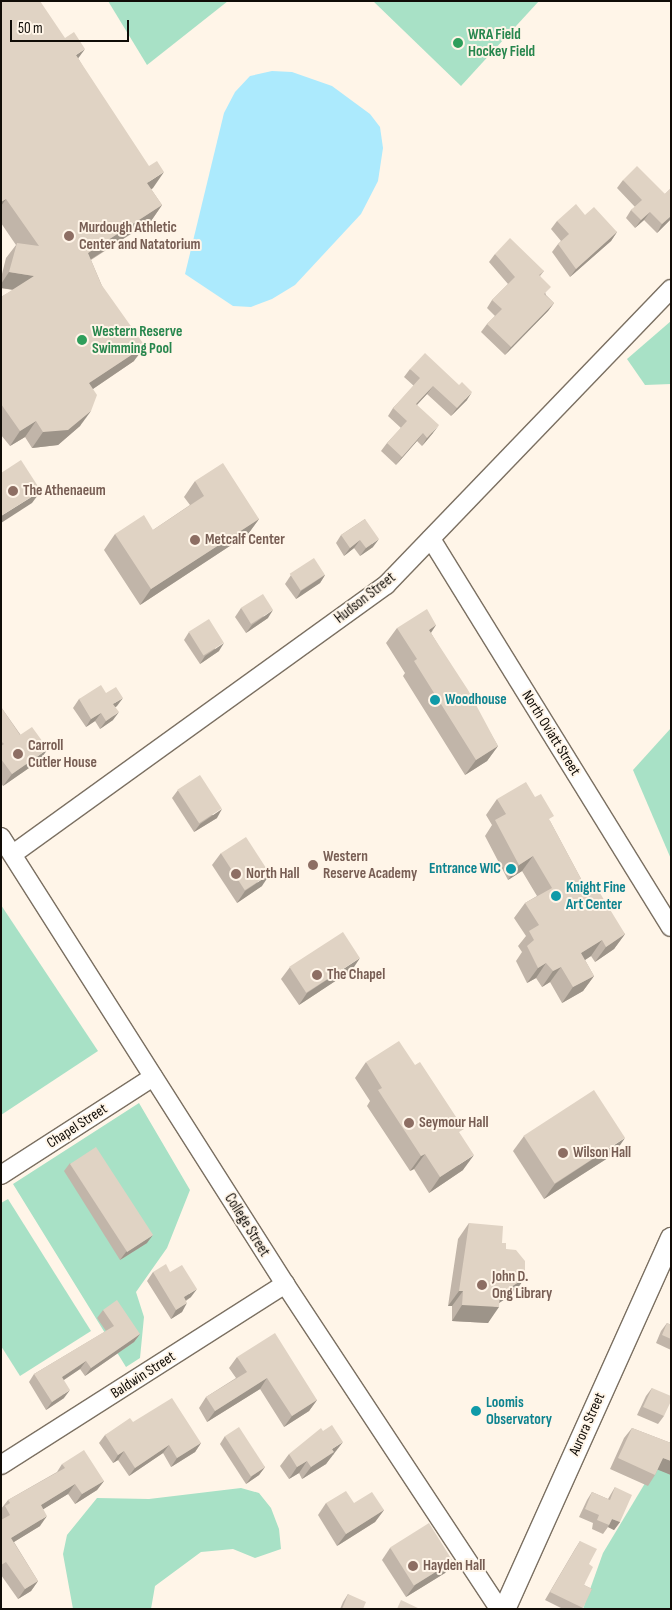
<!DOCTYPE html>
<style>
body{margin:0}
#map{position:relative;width:672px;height:1610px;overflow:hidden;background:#fff5e8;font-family:"Sofia Sans Condensed",sans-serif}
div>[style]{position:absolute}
.green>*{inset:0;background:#a8e1c6}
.water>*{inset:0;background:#aceafd}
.roads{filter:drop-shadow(1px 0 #7b7062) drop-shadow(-1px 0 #7b7062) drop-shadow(0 1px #7b7062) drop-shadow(0 -1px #7b7062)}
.minor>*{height:18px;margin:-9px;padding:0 9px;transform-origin:9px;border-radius:9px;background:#fff}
.tertiary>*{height:21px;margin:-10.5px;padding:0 10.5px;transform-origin:10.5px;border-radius:10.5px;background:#fff}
.wall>*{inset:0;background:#c1b5a9}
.shaded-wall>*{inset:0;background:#9d9489}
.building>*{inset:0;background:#e0d3c4;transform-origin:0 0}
.dots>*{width:14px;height:14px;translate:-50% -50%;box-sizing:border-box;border:2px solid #fff5e8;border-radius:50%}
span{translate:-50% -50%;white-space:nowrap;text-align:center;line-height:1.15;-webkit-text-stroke:4px #fff5e8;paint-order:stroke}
.leisure-label{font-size:15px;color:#27864d;font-weight:700}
.left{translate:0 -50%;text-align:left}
.education-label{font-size:15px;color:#785e54;font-weight:700}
.street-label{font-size:15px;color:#100c07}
.culture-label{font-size:15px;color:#0d838f;font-weight:700}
.right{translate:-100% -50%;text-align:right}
.frame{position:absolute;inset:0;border:2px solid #100c07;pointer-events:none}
.scale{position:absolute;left:10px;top:20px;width:119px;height:22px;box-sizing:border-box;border:2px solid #100c07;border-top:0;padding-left:6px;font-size:15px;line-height:18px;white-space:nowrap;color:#100c07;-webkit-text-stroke:4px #fff5e8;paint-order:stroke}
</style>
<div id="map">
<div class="green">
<div style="clip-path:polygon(108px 1px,228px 1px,147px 65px)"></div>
<div style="clip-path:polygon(373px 1px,539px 1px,461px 86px)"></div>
<div style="clip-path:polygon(671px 321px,671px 384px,645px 385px,627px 359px)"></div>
<div style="clip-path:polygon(671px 728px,671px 859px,633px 770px)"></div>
<div style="clip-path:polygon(1px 905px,98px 1051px,1px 1115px)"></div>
<div style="clip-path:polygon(139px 1103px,190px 1190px,167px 1248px,136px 1292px,144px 1317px,140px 1358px,126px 1367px,13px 1184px)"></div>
<div style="clip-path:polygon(8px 1199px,91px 1331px,20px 1376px,1px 1346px,1px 1203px)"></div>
<div style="clip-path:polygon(671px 1440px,671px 1609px,583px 1609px,603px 1553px)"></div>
<div style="clip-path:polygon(241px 1488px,259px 1493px,271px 1508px,279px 1529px,281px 1549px,255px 1558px,233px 1549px,201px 1552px,155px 1586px,151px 1609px,73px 1609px,63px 1554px,67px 1535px,97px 1498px,149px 1499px)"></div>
</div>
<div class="water">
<div style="clip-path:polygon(272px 71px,292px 72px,332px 86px,370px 114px,380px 127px,383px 148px,378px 181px,361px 214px,295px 285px,272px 299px,251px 307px,233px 306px,185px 274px,224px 113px,235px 92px,250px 76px)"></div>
</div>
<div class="roads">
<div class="minor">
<div style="left:431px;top:539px;width:456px;rotate:58.3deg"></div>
<div style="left:1px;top:837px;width:530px;rotate:57.57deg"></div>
<div style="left:285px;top:1284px;width:389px;rotate:56.6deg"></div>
<div style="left:13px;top:854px;width:460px;rotate:-35.8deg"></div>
<div style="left:386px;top:585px;width:411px;rotate:-46.1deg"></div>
<div style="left:1px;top:1175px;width:181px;rotate:-32.8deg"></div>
<div style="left:1px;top:1465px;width:337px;rotate:-32.5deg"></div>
</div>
<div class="tertiary">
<div style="left:504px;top:1609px;width:407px;rotate:-65.8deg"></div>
</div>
</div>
<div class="wall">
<div style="clip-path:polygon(1px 1px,78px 58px,153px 188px,151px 189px,162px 205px,151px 221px,91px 260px,134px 361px,93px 389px,80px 426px,58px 445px,32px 448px,25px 437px,10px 446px,1px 435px,1px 297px,13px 290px,1px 288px,1px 278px,6px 258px,16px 245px,1px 223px)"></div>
<div style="clip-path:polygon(623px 180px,665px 194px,671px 188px,671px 219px,657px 233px,644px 220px,635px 228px,626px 218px,631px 210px,635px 207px,617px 188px)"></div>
<div style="clip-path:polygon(585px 215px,617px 232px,611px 241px,570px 277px,552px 252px,558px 244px,561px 241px,551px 229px,557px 221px)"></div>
<div style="clip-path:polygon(495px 254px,544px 271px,540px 276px,546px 295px,554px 303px,548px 311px,505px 355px,481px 332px,487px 324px,495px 316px,487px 308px,492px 300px,508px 284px,489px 262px)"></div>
<div style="clip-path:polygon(410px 369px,467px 400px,451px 416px,427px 394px,417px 405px,433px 433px,422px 446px,417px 441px,396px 465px,381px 451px,387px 443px,401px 428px,388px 416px,393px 408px,414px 386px,404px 377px)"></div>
<div style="clip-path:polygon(195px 481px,259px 519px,248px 534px,140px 605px,104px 550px,115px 534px,153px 530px,190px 505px,184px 497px)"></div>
<div style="clip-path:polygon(365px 519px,373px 547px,360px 556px,354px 548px,344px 556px,336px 543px,341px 535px)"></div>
<div style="clip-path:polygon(291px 575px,325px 575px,320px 583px,296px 599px,285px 584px)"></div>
<div style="clip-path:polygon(241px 608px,268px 618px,246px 633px,235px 617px)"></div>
<div style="clip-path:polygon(436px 625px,431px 633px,498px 746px,487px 761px,465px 775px,403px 676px,405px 673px,386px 643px,397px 628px)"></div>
<div style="clip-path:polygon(189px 632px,219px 651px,200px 664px,184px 640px)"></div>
<div style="clip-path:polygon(106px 693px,117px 706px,115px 707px,113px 720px,100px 729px,95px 721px,86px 727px,73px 708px,79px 699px)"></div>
<div style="clip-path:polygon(1px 707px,39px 761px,3px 786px,1px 783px)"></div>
<div style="clip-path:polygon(178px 790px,217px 818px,194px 832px,172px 798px)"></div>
<div style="clip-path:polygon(497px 799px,550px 821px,587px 890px,625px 934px,614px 949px,595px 962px,591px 956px,585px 960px,594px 976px,583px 991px,562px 1003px,550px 982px,542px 987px,536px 978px,527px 983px,516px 961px,522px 952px,518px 946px,526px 936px,514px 918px,525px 903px,537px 896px,522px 871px,508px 880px,485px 836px,492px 825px,486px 815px)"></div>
<div style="clip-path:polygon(221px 853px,262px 886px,237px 903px,212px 865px)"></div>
<div style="clip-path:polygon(290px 967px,352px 970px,299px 1005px,281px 979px)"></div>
<div style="clip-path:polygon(366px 1062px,463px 1170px,429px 1193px,414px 1169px,410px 1171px,367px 1106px,370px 1101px,355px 1078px)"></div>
<div style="clip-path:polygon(524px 1136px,614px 1154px,544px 1199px,513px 1151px)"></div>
<div style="clip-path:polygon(70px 1163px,147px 1243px,120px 1260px,64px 1171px)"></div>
<div style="clip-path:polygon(469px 1223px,502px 1243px,525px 1278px,514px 1293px,499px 1303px,488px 1323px,452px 1321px,452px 1306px,448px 1306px,458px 1239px)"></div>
<div style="clip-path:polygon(153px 1272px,170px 1272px,191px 1297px,186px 1301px,182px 1312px,171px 1319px,147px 1281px)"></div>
<div style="clip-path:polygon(103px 1310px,140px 1334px,134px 1342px,85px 1376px,80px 1369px,64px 1380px,64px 1398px,46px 1410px,29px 1382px,34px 1374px,106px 1331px,97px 1318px)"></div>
<div style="clip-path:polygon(667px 1323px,671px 1325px,671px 1350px,656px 1343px,661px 1331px)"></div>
<div style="clip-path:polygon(237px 1357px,317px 1400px,309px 1411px,284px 1427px,260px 1389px,207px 1422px,199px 1408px,206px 1397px,236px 1378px,229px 1368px)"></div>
<div style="clip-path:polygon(652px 1388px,664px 1416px,658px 1424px,637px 1415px,646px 1396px)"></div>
<div style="clip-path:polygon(133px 1422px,201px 1443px,195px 1452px,171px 1467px,163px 1453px,129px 1476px,118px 1460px,113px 1463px,99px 1443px,105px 1435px)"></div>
<div style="clip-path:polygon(632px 1428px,671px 1443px,671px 1475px,658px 1469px,655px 1475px,648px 1486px,610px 1469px,624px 1438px)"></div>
<div style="clip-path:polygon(225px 1436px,265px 1467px,259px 1475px,246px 1484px,220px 1444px)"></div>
<div style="clip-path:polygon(289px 1454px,334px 1454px,332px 1455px,326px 1464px,302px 1479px,299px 1473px,289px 1479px,280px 1466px)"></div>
<div style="clip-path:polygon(62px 1464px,104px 1481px,97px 1490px,75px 1504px,68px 1494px,43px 1509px,40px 1526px,14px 1542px,38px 1581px,31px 1591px,18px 1599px,1px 1575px,1px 1509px,8px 1500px,57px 1472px)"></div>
<div style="clip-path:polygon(615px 1487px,620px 1522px,614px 1530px,608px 1527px,603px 1534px,592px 1529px,593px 1523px,579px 1517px,587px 1500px,592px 1492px,608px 1499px)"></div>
<div style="clip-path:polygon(326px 1503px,354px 1503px,384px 1510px,375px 1522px,337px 1546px,318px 1515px)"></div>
<div style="clip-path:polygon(580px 1541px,589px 1564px,584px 1585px,592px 1589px,582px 1609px,563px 1609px,545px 1600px,575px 1549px)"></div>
<div style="clip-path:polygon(390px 1548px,453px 1561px,445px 1573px,406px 1597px,382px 1560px)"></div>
<div style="clip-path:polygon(348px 1594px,363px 1609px,340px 1609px,343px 1602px)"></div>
</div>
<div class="shaded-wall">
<div style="clip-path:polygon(85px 49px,74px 64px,76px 55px)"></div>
<div style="clip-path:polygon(164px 172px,153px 188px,136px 199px,147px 183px)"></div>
<div style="clip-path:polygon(6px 199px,1px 206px,1px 202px)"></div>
<div style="clip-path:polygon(162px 205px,151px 221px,77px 268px,88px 253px)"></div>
<div style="clip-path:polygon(650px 212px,644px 220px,635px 228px,641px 220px)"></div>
<div style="clip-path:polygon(671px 216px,671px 219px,657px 233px,662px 224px)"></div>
<div style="clip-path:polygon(617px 232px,611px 241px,570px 277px,576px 269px)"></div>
<div style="clip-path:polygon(9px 272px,34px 276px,23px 291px,1px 288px,1px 284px)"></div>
<div style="clip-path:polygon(554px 303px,548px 311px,505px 355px,511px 347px)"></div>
<div style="clip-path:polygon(145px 346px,134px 361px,78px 399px,89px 383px)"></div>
<div style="clip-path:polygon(433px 386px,427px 394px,410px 412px,416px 404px)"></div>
<div style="clip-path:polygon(472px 392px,467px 400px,451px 416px,457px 408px)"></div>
<div style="clip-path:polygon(91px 411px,80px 426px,58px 445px,32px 448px,43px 432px)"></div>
<div style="clip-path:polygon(36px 421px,25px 437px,10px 446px,20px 431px)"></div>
<div style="clip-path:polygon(439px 425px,433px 433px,422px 446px,427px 438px)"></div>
<div style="clip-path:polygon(423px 433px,417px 441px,396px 465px,402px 457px)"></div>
<div style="clip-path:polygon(41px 491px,32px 503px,1px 523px,1px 516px)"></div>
<div style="clip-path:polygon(259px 519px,248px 534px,140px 605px,151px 589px)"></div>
<div style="clip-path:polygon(379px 539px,373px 547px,360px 556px,366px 548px)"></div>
<div style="clip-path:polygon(360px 540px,354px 548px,344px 556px,350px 548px)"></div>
<div style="clip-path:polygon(325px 575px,320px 583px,296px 599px,301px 591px)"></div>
<div style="clip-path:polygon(273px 610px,268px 618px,246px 633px,252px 625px)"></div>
<div style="clip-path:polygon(436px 625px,425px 641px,429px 630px)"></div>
<div style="clip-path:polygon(224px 643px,219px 651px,200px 664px,205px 656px)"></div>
<div style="clip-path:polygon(123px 698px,117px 706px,108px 712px,113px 704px)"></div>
<div style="clip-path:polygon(119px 712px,113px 720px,100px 729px,106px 721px)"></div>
<div style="clip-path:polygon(101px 713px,95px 721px,86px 727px,91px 719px)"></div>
<div style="clip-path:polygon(498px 746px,487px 761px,465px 775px,476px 760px)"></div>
<div style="clip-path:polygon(48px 749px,39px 761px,3px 786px,12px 774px)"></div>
<div style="clip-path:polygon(222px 809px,217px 818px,194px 832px,200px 824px)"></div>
<div style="clip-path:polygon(533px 856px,522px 871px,508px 880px,519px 865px)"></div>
<div style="clip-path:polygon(270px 874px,262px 886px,237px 903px,245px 891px)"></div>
<div style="clip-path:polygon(625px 934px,614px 949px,595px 962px,606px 947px)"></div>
<div style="clip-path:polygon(602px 940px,591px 956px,571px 969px,581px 953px)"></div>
<div style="clip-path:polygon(360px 958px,352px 970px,299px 1005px,307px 993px)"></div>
<div style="clip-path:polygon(546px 963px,536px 978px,527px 983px,538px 968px)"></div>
<div style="clip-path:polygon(561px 967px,550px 982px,542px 987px,553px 971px)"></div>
<div style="clip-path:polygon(594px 976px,583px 991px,562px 1003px,573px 987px)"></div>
<div style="clip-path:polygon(625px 1138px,614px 1154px,544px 1199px,555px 1184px)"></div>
<div style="clip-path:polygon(425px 1154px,414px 1169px,410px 1171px,421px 1156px)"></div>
<div style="clip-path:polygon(474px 1155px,463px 1170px,429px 1193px,440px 1177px)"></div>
<div style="clip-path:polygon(153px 1235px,147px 1243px,120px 1260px,126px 1252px)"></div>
<div style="clip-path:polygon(525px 1278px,514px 1293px,493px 1307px,499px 1307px,488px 1323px,452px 1321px,462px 1305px,500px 1294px)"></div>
<div style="clip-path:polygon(197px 1289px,191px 1297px,178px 1305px,184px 1297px)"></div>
<div style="clip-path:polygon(459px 1291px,463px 1291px,452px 1306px,448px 1306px)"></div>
<div style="clip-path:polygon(187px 1303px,182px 1312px,171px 1319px,176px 1310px)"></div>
<div style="clip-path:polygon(140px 1334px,134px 1342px,85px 1376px,91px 1368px)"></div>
<div style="clip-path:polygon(86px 1361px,80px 1369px,56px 1385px,62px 1377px)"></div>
<div style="clip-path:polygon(267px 1378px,260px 1389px,207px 1422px,215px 1411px)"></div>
<div style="clip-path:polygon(70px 1390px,64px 1398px,46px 1410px,52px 1402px)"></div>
<div style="clip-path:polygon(317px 1400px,309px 1411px,284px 1427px,292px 1416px)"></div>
<div style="clip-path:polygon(343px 1442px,326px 1464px,302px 1479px,311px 1467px,332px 1449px)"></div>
<div style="clip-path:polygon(201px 1443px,195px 1452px,171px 1467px,177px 1458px)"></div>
<div style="clip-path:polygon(169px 1445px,163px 1453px,129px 1476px,135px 1468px)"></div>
<div style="clip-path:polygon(124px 1451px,118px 1460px,113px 1463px,118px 1455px)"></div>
<div style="clip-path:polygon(663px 1458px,671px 1461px,671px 1475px,656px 1469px)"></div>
<div style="clip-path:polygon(307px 1461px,299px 1473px,289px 1479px,297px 1467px)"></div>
<div style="clip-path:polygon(265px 1467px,259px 1475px,246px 1484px,252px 1476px)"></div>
<div style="clip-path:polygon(104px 1481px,97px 1490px,75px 1504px,82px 1494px)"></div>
<div style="clip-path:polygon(75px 1484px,68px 1494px,34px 1515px,41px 1505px)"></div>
<div style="clip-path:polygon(384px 1510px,375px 1522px,337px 1546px,346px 1534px)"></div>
<div style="clip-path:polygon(47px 1516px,40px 1526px,4px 1548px,11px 1538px)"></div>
<div style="clip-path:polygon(612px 1519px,620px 1522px,614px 1530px,608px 1527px)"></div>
<div style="clip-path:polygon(453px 1561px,445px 1573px,406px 1597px,415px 1585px)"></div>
<div style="clip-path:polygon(38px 1581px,31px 1591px,18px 1599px,25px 1589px)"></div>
</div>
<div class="building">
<div style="clip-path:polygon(1px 1px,40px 1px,65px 38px,74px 32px,85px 49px,76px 55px,149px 166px,157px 161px,164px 172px,147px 183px,162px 205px,88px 253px,101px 284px,145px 346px,89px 383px,97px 395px,91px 411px,68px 430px,43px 432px,36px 421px,20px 431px,1px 404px,1px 297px,34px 276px,9px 272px,17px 243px,39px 246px,6px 199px,1px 202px)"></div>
<div style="clip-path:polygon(637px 166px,665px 194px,671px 188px,671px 216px,662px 224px,650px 212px,641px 220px,631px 210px,642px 200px,623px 180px)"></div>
<div style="clip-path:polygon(576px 204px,585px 215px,594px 207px,617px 232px,576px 269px,558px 244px,569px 234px,557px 221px)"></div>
<div style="clip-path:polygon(510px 238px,544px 271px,539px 275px,551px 287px,544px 294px,554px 303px,511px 347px,487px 324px,502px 309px,492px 300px,515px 277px,495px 254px)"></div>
<div style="clip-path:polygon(425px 353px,459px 385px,462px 382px,472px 392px,457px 408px,433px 386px,416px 404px,439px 425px,427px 438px,423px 433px,402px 457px,387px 443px,407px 421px,393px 408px,420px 378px,410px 369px)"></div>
<div style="clip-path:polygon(21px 460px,41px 491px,1px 516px,1px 473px)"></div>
<div style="clip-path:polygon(223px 463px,259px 519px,151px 589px,115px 534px,144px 515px,153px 530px,204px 496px,195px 481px)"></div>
<div style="clip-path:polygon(365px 519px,379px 539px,366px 548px,360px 540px,350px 548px,341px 535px)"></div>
<div style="left:314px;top:558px;width:20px;height:29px;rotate:57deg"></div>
<div style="left:263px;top:594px;width:19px;height:26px;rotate:58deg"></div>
<div style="clip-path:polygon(427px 609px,436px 625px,429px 630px,468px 690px,498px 746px,476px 760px,414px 661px,417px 659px,397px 628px)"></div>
<div style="left:209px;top:619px;width:28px;height:24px;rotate:58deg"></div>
<div style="clip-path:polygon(101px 685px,106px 693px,116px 687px,123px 698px,113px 704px,119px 712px,106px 721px,101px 713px,91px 719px,79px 699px)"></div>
<div style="clip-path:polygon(1px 707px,20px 735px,32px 727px,48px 749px,12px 774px,1px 759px,1px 746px,4px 744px,1px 741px)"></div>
<div style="left:200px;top:775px;width:40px;height:27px;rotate:57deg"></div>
<div style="clip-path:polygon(526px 782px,535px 797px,541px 794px,554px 816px,549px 819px,587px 890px,595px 885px,625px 934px,606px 947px,602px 940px,581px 953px,594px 976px,573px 987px,561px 967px,553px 971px,546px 963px,538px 968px,527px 946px,534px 940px,529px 931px,539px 925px,525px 903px,552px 888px,533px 856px,519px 865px,495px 820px,506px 814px,497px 799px)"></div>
<div style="left:246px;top:837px;width:44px;height:30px;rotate:57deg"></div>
<div style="left:343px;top:932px;width:31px;height:64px;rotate:57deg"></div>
<div style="clip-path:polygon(399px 1041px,415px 1065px,420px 1062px,464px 1129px,459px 1132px,474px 1155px,440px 1177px,425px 1154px,421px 1156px,378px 1090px,382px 1088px,366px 1062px)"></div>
<div style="left:594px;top:1090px;width:57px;height:84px;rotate:57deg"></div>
<div style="left:96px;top:1147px;width:105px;height:31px;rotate:57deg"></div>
<div style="clip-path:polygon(469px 1223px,503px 1226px,502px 1243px,506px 1243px,506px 1249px,516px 1250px,525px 1261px,525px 1278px,500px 1294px,499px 1307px,462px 1305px,463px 1291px,459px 1291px)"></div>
<div style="clip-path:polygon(166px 1264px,170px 1272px,182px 1265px,197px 1289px,184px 1297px,187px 1303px,176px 1310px,153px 1272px)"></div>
<div style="clip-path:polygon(117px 1300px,140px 1334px,91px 1368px,86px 1361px,62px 1377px,70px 1390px,52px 1402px,34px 1374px,114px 1326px,103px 1310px)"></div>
<div style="clip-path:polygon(667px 1323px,671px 1325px,671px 1339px,662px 1335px)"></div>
<div style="clip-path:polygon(275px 1333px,317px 1400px,292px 1416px,267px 1378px,215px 1411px,206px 1397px,247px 1372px,237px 1357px)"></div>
<div style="clip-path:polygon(652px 1388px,671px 1396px,671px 1401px,664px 1416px,643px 1407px)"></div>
<div style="clip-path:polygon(172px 1398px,201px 1443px,177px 1458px,169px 1445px,135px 1468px,124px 1451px,118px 1455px,105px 1435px,130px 1418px,133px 1422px)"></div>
<div style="clip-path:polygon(332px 1425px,343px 1442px,332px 1449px,334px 1452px,311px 1467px,307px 1461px,297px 1467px,289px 1454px,321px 1428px,323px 1431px)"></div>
<div style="left:239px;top:1427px;width:48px;height:17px;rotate:57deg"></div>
<div style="clip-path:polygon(632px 1428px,671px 1443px,671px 1461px,663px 1458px,655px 1475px,618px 1458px)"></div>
<div style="clip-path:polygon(84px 1450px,104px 1481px,82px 1494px,75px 1484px,41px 1505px,47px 1516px,11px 1538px,38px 1581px,25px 1589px,6px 1562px,1px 1565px,1px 1520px,10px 1515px,5px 1506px,10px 1503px,8px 1500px,65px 1468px,62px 1464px)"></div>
<div style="clip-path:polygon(615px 1487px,632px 1495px,620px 1522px,612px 1519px,609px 1525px,597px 1520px,599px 1515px,585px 1509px,592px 1492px,610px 1500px)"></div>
<div style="clip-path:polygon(346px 1491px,354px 1503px,372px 1492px,384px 1510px,346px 1534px,326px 1503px)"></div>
<div style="left:429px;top:1523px;width:45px;height:46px;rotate:58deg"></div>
<div style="clip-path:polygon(580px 1541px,597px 1549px,589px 1564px,593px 1567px,584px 1585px,592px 1589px,583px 1608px,550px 1592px)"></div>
<div style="clip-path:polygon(348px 1594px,366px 1602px,363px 1609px,342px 1609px)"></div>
<div style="clip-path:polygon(401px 1600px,420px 1609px,397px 1609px)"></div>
</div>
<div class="dots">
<div style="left:458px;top:43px;background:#2e9e5b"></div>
<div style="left:69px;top:236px;background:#8d6e63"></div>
<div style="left:82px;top:340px;background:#2e9e5b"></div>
<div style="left:13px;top:491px;background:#8d6e63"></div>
<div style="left:195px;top:540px;background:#8d6e63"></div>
<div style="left:435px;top:700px;background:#0f9aa8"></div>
<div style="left:18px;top:754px;background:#8d6e63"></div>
<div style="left:313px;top:865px;background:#8d6e63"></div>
<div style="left:511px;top:869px;background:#0f9aa8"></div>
<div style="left:236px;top:874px;background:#8d6e63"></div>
<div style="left:556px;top:896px;background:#0f9aa8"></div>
<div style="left:317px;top:975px;background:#8d6e63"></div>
<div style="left:409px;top:1123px;background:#8d6e63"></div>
<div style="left:563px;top:1153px;background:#8d6e63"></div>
<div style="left:482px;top:1285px;background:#8d6e63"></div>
<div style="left:476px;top:1411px;background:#0f9aa8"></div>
<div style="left:413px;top:1566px;background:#8d6e63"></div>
</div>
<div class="leisure-label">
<span class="left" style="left:468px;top:43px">WRA Field<br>Hockey Field</span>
<span class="left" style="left:92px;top:340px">Western Reserve<br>Swimming Pool</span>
</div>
<div class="education-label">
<span class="left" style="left:79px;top:236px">Murdough Athletic<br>Center and Natatorium</span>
<span class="left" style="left:23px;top:491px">The Athenaeum</span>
<span class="left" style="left:205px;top:540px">Metcalf Center</span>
<span class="left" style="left:28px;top:754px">Carroll<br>Cutler House</span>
<span class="left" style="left:323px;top:865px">Western<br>Reserve Academy</span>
<span class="left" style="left:246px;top:874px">North Hall</span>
<span class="left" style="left:327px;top:975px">The Chapel</span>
<span class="left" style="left:419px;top:1123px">Seymour Hall</span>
<span class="left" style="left:573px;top:1153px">Wilson Hall</span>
<span class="left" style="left:492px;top:1285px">John D.<br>Ong Library</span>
<span class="left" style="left:423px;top:1566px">Hayden Hall</span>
</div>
<div class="street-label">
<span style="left:365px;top:598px;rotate:-38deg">Hudson Street</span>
<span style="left:551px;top:733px;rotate:58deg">North Oviatt Street</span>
<span style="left:77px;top:1126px;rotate:-33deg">Chapel Street</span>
<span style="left:247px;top:1225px;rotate:58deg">College Street</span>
<span style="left:143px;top:1375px;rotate:-33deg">Baldwin Street</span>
<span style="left:587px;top:1424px;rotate:-66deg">Aurora Street</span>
</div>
<div class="culture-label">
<span class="left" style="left:445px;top:700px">Woodhouse</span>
<span class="right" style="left:501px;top:869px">Entrance WIC</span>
<span class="left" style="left:566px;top:896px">Knight Fine<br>Art Center</span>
<span class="left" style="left:486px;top:1411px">Loomis<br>Observatory</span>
</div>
<div class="frame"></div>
<div class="scale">50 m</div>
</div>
